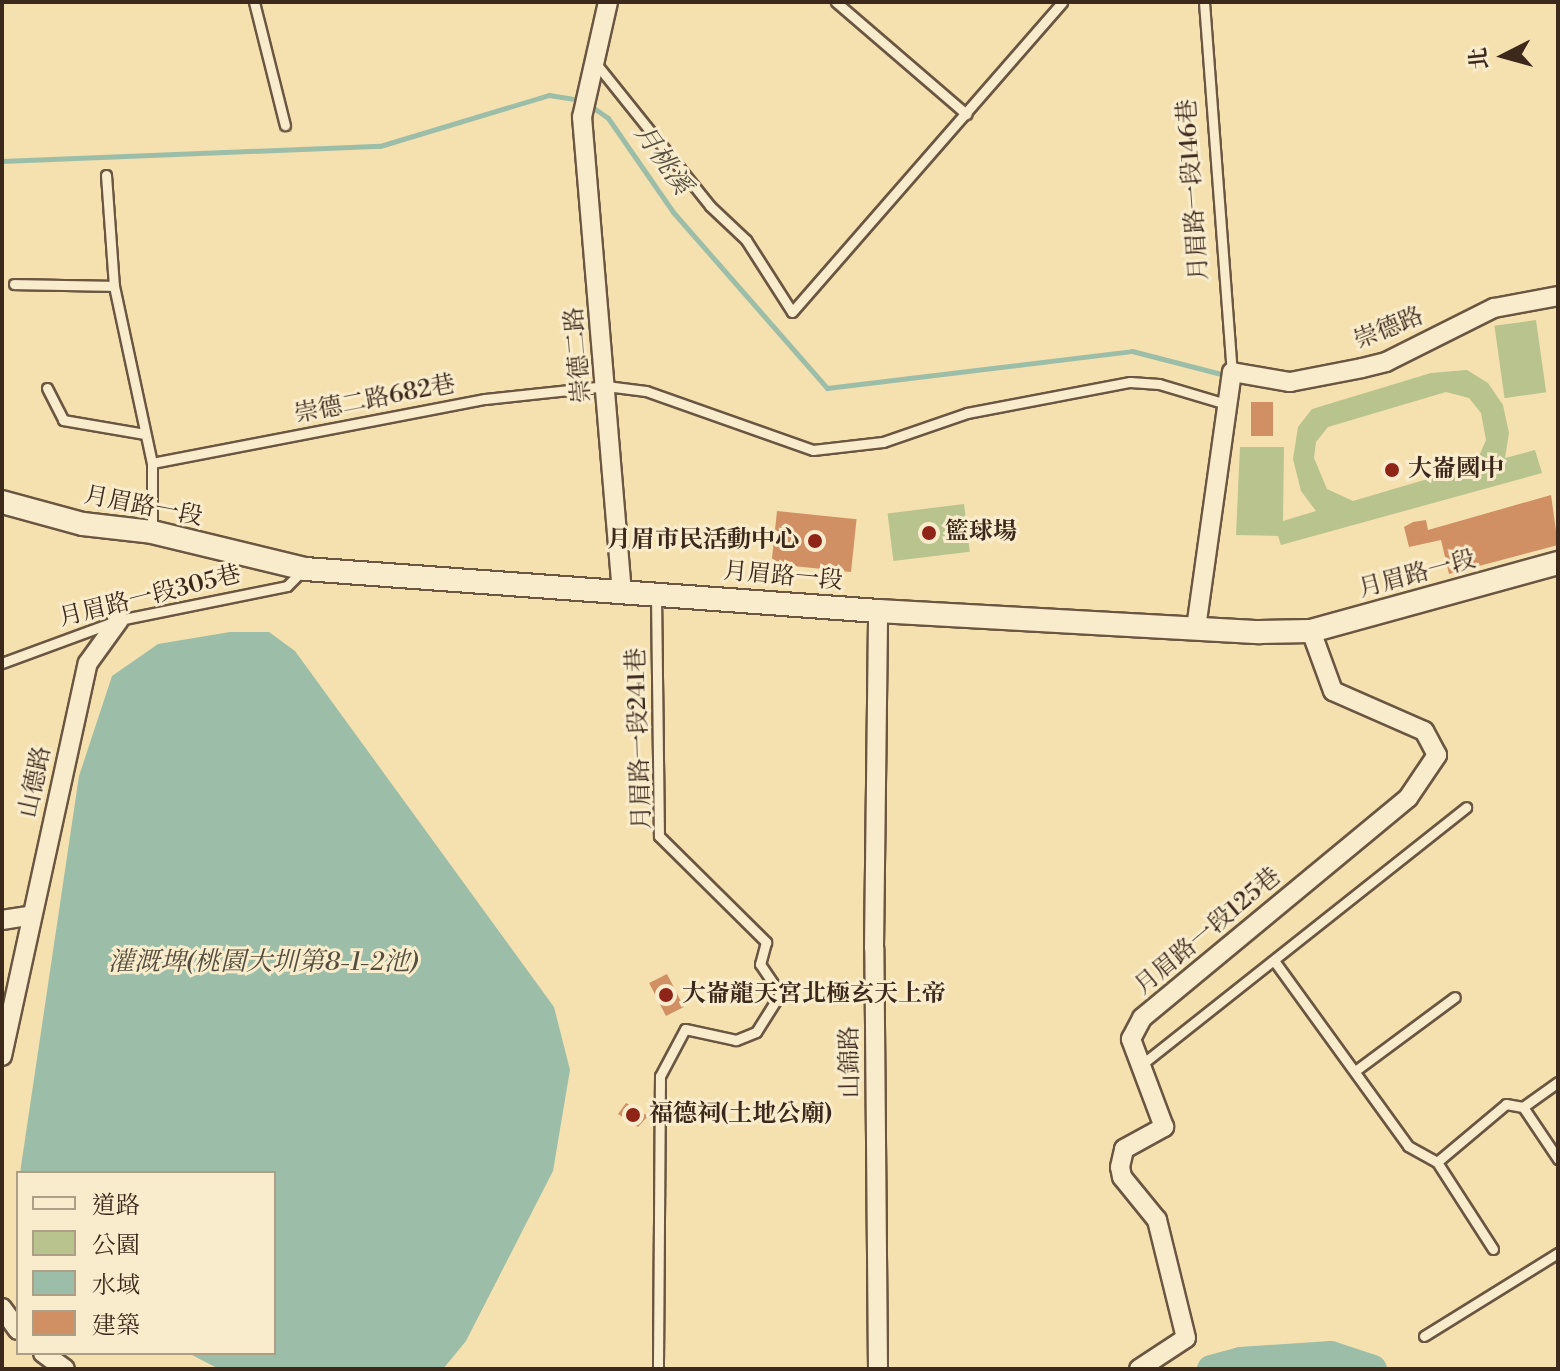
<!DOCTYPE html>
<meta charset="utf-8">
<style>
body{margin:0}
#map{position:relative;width:1560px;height:1371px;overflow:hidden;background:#f5e1b0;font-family:"Libre Bodoni","Noto Serif TC",serif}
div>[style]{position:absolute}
.green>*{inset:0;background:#b8c38e;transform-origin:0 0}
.water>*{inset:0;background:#9cbea9}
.stream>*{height:5px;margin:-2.5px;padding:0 2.5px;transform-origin:2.5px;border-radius:2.5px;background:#9cbea9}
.river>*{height:28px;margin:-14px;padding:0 14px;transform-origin:14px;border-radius:14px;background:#9cbea9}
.building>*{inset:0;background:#d09063;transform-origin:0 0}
.roads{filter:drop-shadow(2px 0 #6b5641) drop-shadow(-2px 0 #6b5641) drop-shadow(0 2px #6b5641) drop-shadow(0 -2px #6b5641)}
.service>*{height:9px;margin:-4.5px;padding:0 4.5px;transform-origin:4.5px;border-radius:4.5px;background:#f8eccc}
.minor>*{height:18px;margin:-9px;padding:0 9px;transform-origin:9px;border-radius:9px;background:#f8eccc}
.tertiary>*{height:22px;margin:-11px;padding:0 11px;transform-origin:11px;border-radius:11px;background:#f8eccc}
.dots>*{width:22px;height:22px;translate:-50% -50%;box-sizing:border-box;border:4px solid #f8eccc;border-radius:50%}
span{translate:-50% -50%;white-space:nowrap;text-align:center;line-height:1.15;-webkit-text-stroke:6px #f8eccc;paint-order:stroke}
.street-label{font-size:24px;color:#3d281c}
.poi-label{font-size:24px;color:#3d281c;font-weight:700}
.left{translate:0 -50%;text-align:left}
.right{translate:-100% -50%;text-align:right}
.water-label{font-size:26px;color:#554e3f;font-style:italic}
.frame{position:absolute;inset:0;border:4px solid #3d281c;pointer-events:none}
.legend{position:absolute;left:16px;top:1171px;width:260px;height:184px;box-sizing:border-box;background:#f8eccc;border:2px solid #ad9e86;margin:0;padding:10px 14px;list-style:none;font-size:24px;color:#3d281c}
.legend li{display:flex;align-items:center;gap:16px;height:40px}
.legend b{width:40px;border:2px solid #ad9e86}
.north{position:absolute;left:1464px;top:16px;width:80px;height:80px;-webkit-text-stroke:6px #f8eccc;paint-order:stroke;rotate:264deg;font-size:22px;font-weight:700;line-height:32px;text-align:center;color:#3d281c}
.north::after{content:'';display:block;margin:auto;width:28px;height:36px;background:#3d281c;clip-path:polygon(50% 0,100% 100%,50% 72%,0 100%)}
</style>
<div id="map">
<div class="green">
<div style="left:1536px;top:320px;width:73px;height:42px;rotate:82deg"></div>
<div style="clip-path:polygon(evenodd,1467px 370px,1488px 383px,1503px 405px,1509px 433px,1505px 458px,1535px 450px,1542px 473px,1281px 545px,1278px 536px,1236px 535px,1240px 447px,1284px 447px,1283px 521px,1316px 511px,1301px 491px,1293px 459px,1298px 427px,1312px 409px,1431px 373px,1467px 370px,1446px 392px,1469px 398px,1481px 413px,1486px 440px,1475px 465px,1353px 501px,1327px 489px,1314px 458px,1316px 442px,1328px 427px,1446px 392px)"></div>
<div style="left:964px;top:504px;width:48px;height:77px;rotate:83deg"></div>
</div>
<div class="water">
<div style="clip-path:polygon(230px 632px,269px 632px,295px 651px,554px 1007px,570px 1070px,553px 1171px,466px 1341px,443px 1369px,219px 1369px,188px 1353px,274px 1353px,274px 1173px,20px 1173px,79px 776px,112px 676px,158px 644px)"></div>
</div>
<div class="stream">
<div style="left:588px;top:104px;width:24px;rotate:35deg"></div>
<div style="left:608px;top:118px;width:114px;rotate:55.3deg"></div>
<div style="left:673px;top:212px;width:234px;rotate:48.8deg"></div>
<div style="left:827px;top:388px;width:307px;rotate:-6.9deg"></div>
<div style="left:1132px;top:351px;width:96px;rotate:14.5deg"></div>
<div style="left:2px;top:161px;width:378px;rotate:-2.3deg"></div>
<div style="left:380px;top:146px;width:177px;rotate:-16.8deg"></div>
<div style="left:549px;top:95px;width:31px;rotate:9deg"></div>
</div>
<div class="river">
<div style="left:1211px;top:1369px;width:30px;rotate:-15deg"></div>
<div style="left:1240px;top:1361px;width:91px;rotate:-3.8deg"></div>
<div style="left:1331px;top:1355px;width:44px;rotate:18.4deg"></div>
</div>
<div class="building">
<div style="left:1251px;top:402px;width:22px;height:34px"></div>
<div style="clip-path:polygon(1551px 495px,1558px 545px,1449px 574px,1441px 540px,1409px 547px,1404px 527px,1413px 522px,1426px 520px,1428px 530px)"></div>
<div style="left:777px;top:511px;width:80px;height:53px;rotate:6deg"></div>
<div style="left:667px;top:974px;width:37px;height:20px;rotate:63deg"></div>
<div style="clip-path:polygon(626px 1103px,648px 1116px,638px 1127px,618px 1114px)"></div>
</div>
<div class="roads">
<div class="service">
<div style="left:254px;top:2px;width:127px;rotate:75.9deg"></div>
<div style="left:836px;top:2px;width:172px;rotate:40.7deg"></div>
<div style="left:1204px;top:2px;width:372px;rotate:85.7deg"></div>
<div style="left:598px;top:66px;width:179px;rotate:51.3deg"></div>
<div style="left:710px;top:206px;width:50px;rotate:43.4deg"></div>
<div style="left:746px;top:240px;width:85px;rotate:57.4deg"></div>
<div style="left:792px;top:312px;width:411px;rotate:-48.9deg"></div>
<div style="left:106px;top:175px;width:111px;rotate:85.9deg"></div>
<div style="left:114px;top:286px;width:181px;rotate:77.9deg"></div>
<div style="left:152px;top:463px;width:68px;rotate:90deg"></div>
<div style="left:14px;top:284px;width:100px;rotate:1.1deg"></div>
<div style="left:47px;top:388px;width:36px;rotate:63deg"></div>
<div style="left:63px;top:420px;width:83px;rotate:9.7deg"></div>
<div style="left:152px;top:463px;width:339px;rotate:-10.9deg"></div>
<div style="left:485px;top:399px;width:122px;rotate:-6.1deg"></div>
<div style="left:606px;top:386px;width:40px;rotate:7.1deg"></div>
<div style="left:646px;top:391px;width:177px;rotate:19.5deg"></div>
<div style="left:813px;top:450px;width:70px;rotate:-6.5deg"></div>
<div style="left:883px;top:442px;width:89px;rotate:-19deg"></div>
<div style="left:967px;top:413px;width:166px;rotate:-10.8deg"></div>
<div style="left:1130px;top:382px;width:29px;rotate:4deg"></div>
<div style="left:1159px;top:384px;width:70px;rotate:16.6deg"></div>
<div style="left:656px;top:594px;width:242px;rotate:89.3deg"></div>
<div style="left:659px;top:836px;width:151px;rotate:44.7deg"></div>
<div style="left:766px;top:942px;width:23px;rotate:105deg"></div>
<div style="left:760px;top:964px;width:36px;rotate:56deg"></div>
<div style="left:780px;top:994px;width:45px;rotate:122.3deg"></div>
<div style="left:756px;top:1032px;width:22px;rotate:158deg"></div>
<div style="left:736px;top:1040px;width:52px;rotate:-167.8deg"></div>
<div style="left:685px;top:1029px;width:53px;rotate:118deg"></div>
<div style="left:660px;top:1076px;width:293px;rotate:90.4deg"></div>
<div style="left:2px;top:663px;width:125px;rotate:-20.2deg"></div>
<div style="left:119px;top:620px;width:171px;rotate:-11.4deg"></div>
<div style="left:287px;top:586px;width:21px;rotate:-45deg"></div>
<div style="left:1275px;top:962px;width:227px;rotate:54.1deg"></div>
<div style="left:1408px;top:1146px;width:33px;rotate:29deg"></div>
<div style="left:1141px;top:1065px;width:415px;rotate:-38.4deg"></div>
<div style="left:1355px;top:1071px;width:124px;rotate:-36.5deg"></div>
<div style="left:1558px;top:1082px;width:43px;rotate:144.5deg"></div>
<div style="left:1523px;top:1107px;width:63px;rotate:56.1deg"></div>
<div style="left:1493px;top:1249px;width:103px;rotate:-122.8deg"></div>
<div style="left:1437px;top:1162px;width:90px;rotate:-40deg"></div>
<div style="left:1506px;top:1104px;width:17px;rotate:10deg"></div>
<div style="left:1424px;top:1336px;width:158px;rotate:-31.8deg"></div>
</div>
<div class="minor">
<div style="left:608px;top:2px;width:118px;rotate:102.7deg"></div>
<div style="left:582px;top:117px;width:475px;rotate:85.2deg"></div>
<div style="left:1232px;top:372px;width:59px;rotate:9.8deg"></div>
<div style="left:1290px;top:382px;width:73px;rotate:-11deg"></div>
<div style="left:1362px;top:368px;width:25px;rotate:-14deg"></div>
<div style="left:1386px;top:362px;width:121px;rotate:-26.6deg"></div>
<div style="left:1494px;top:308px;width:65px;rotate:-10.6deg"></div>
<div style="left:1196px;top:628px;width:258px;rotate:-82deg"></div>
<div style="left:2px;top:920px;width:30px;rotate:-9deg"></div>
<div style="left:2px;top:1056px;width:402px;rotate:-77.7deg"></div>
<div style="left:88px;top:663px;width:53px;rotate:-54.2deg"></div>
<div style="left:2px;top:1308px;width:27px;rotate:54deg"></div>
<div style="left:43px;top:1353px;width:27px;rotate:36deg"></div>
<div style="left:878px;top:1369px;width:421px;rotate:-90.5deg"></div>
<div style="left:874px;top:948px;width:337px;rotate:-89.3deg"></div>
<div style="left:1139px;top:1369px;width:56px;rotate:-33.4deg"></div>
<div style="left:1186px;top:1338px;width:122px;rotate:-103.8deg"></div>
<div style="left:1157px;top:1220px;width:55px;rotate:-129.1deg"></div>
<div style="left:1122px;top:1177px;width:10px;rotate:-101deg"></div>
<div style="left:1120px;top:1167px;width:18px;rotate:-77deg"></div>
<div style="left:1124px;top:1149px;width:46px;rotate:-28.8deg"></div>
<div style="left:1164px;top:1127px;width:94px;rotate:-110.6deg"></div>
<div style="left:1131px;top:1039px;width:24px;rotate:-62deg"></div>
<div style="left:1142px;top:1018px;width:345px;rotate:-39.6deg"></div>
<div style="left:1408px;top:798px;width:52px;rotate:-56deg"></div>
<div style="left:1437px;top:755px;width:27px;rotate:-118deg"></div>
<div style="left:1424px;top:731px;width:99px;rotate:-156.3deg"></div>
<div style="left:1333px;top:691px;width:64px;rotate:-110.1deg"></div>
</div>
<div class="tertiary">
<div style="left:2px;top:502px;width:84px;rotate:15.2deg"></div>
<div style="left:83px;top:524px;width:69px;rotate:6.6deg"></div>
<div style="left:152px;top:532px;width:157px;rotate:13.6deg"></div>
<div style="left:305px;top:569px;width:575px;rotate:4.19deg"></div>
<div style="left:878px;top:611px;width:382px;rotate:3.2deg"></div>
<div style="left:1259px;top:632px;width:52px;rotate:-1.1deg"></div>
<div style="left:1311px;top:631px;width:256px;rotate:-15.4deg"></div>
</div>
</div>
<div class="dots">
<div style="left:1392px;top:470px;background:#8f2418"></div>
<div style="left:929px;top:533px;background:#8f2418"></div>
<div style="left:815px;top:541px;background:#8f2418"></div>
<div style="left:666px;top:995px;background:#8f2418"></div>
<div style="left:633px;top:1115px;background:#8f2418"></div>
</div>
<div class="street-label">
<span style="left:1194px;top:190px;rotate:-94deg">月眉路一段146巷</span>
<span style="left:1389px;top:329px;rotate:-22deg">崇德路</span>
<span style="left:579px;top:355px;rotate:-95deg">崇德二路</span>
<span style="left:375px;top:400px;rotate:-11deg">崇德二路682巷</span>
<span style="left:143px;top:507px;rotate:11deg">月眉路一段</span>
<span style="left:1417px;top:575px;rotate:-15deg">月眉路一段</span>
<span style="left:783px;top:577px;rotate:5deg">月眉路一段</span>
<span style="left:150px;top:597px;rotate:-14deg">月眉路一段305巷</span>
<span style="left:640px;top:739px;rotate:-92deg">月眉路一段241巷</span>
<span style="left:36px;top:782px;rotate:-78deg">山德路</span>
<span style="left:1208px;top:932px;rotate:-40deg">月眉路一段125巷</span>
<span style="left:851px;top:1062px;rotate:-91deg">山錦路</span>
</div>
<div class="poi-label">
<span class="left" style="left:1408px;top:470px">大崙國中</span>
<span class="left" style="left:945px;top:533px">籃球場</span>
<span class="right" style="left:799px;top:541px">月眉市民活動中心</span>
<span class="left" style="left:682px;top:995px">大崙龍天宮北極玄天上帝</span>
<span class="left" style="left:649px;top:1115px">福德祠(土地公廟)</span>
</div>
<div class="water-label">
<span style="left:662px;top:160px;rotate:55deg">月桃溪</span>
<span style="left:263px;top:963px">灌溉埤(桃園大圳第8-1-2池)</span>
</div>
<div class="frame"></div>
<ul class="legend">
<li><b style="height:10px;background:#f8eccc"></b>道路</li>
<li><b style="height:22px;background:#b8c38e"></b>公園</li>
<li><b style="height:22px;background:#9cbea9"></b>水域</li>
<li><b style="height:22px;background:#d09063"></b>建築</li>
</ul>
<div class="north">北</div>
</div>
